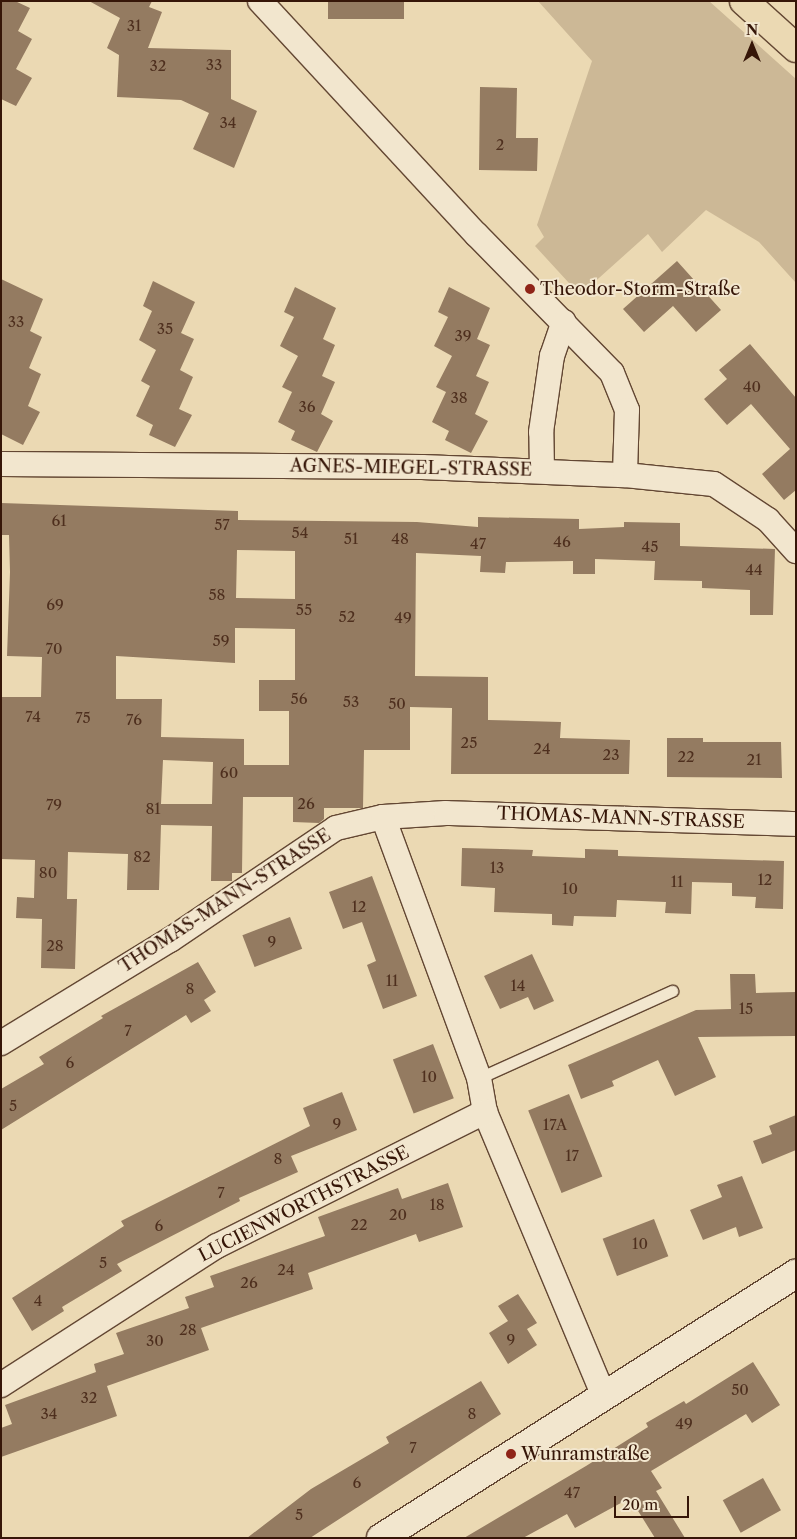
<!DOCTYPE html>
<meta charset="utf-8">
<style>
body{margin:0}
#map{position:relative;width:797px;height:1539px;overflow:hidden;background:#ebd9b3;font-family:"Libre Caslon Text",serif}
div>[style]{position:absolute}
.green>*{inset:0;background:#ccb896}
.building>*{inset:0;background:#947b61;transform-origin:0 0}
.roads{filter:drop-shadow(1px 0 #634733) drop-shadow(-1px 0 #634733) drop-shadow(0 1px #634733) drop-shadow(0 -1px #634733)}
.lane>*{height:11px;margin:-5.5px;padding:0 5.5px;transform-origin:5.5px;border-radius:5.5px;background:#f2e6ce}
.street>*{height:24px;margin:-12px;padding:0 12px;transform-origin:12px;border-radius:12px;background:#f2e6ce}
.secondary>*{height:28px;margin:-14px;padding:0 14px;transform-origin:14px;border-radius:14px;background:#f2e6ce}
.highway>*{height:28px;margin:-14px;padding:0 14px;transform-origin:14px;border-radius:14px;background:#ebd9b3}
.dots>*{width:14px;height:14px;translate:-50% -50%;box-sizing:border-box;border:2px solid #f2e6ce;border-radius:50%}
span{translate:-50% -50%;white-space:nowrap;text-align:center;line-height:1.15;-webkit-text-stroke:4px #f2e6ce;paint-order:stroke}
.number-label{font-size:15px;color:#4e2f1e}
.number-label span{-webkit-text-stroke-width:0}
.poi-label{font-size:18px;color:#361608}
.left{translate:0 -50%;text-align:left}
.street-label{font-size:18px;color:#361608}
.frame{position:absolute;inset:0;border:2px solid #361608;pointer-events:none}
.north{position:absolute;left:727px;top:20px;width:50px;height:50px;-webkit-text-stroke:4px #f2e6ce;paint-order:stroke;rotate:0deg;font-size:14px;font-weight:700;line-height:20px;text-align:center;color:#361608}
.north::after{content:'';display:block;margin:auto;width:18px;height:22px;background:#361608;clip-path:polygon(50% 0,100% 100%,50% 72%,0 100%)}
.scale{position:absolute;left:614px;top:1496px;width:75px;height:22px;box-sizing:border-box;border:2px solid #361608;border-top:0;padding-left:6px;font-size:15px;line-height:18px;white-space:nowrap;color:#361608;-webkit-text-stroke:4px #f2e6ce;paint-order:stroke}
</style>
<div id="map">
<div class="green">
<div style="clip-path:polygon(538px 1px,709px 1px,796px 79px,796px 283px,759px 242px,706px 210px,662px 252px,648px 234px,580px 295px,535px 246px,544px 237px,537px 225px,592px 61px)"></div>
</div>
<div class="building">
<div style="clip-path:polygon(1px 1px,15px 1px,30px 8px,18px 31px,32px 39px,16px 69px,32px 78px,16px 106px,1px 99px)"></div>
<div style="clip-path:polygon(89px 1px,152px 1px,149px 7px,162px 12px,148px 48px,231px 50px,231px 99px,257px 111px,234px 168px,193px 149px,209px 113px,181px 100px,117px 97px,119px 55px,107px 48px,120px 18px)"></div>
<div style="left:328px;top:1px;width:76px;height:18px"></div>
<div style="clip-path:polygon(480px 87px,517px 88px,516px 138px,538px 138px,537px 171px,479px 170px)"></div>
<div style="clip-path:polygon(677px 261px,721px 310px,696px 332px,673px 306px,644px 332px,623px 309px)"></div>
<div style="clip-path:polygon(1px 279px,43px 299px,30px 331px,42px 337px,29px 368px,41px 374px,28px 406px,40px 412px,23px 445px,1px 434px)"></div>
<div style="clip-path:polygon(153px 281px,195px 302px,181px 333px,194px 339px,180px 370px,193px 377px,179px 409px,192px 415px,175px 447px,149px 435px,153px 425px,136px 416px,150px 386px,141px 381px,156px 350px,139px 340px,152px 311px,143px 306px)"></div>
<div style="clip-path:polygon(295px 287px,336px 308px,323px 339px,335px 345px,322px 376px,335px 382px,321px 414px,333px 421px,317px 452px,291px 440px,295px 431px,278px 422px,292px 392px,282px 387px,298px 356px,280px 346px,294px 317px,284px 312px)"></div>
<div style="clip-path:polygon(449px 287px,490px 308px,477px 339px,490px 345px,476px 376px,489px 382px,475px 414px,488px 421px,471px 453px,445px 440px,449px 431px,432px 422px,446px 392px,436px 387px,452px 356px,434px 346px,448px 317px,438px 312px)"></div>
<div style="clip-path:polygon(750px 344px,796px 398px,796px 490px,784px 500px,762px 474px,790px 449px,751px 404px,727px 425px,704px 399px,727px 379px,719px 370px)"></div>
<div style="clip-path:polygon(evenodd,1px 503px,238px 511px,238px 520px,417px 522px,478px 527px,478px 517px,579px 519px,579px 529px,624px 527px,624px 522px,680px 523px,680px 546px,775px 549px,773px 615px,750px 615px,750px 590px,702px 588px,702px 581px,654px 580px,655px 561px,595px 559px,595px 574px,573px 574px,573px 561px,506px 562px,505px 573px,480px 572px,481px 556px,416px 553px,415px 676px,488px 677px,488px 720px,561px 722px,560px 738px,630px 740px,629px 774px,451px 774px,452px 708px,410px 707px,410px 750px,364px 750px,363px 808px,324px 808px,324px 819px,319px 823px,293px 822px,293px 797px,243px 797px,242px 873px,232px 873px,232px 881px,211px 881px,212px 826px,161px 825px,159px 890px,127px 890px,128px 854px,68px 852px,67px 899px,77px 899px,75px 969px,41px 968px,42px 919px,16px 918px,17px 897px,34px 898px,35px 860px,1px 859px,1px 697px,41px 697px,42px 657px,7px 656px,10px 572px,9px 535px,1px 535px,1px 503px,237px 550px,295px 551px,295px 599px,236px 598px,237px 550px,1px 503px,235px 628px,295px 629px,295px 680px,259px 680px,259px 711px,289px 711px,289px 765px,244px 765px,244px 739px,161px 737px,162px 699px,116px 699px,116px 656px,235px 663px,235px 628px,1px 503px,163px 760px,213px 762px,212px 804px,161px 804px,163px 760px)"></div>
<div style="clip-path:polygon(667px 738px,703px 738px,703px 742px,781px 742px,782px 778px,667px 777px)"></div>
<div style="clip-path:polygon(462px 848px,533px 850px,532px 856px,585px 858px,585px 849px,618px 850px,618px 856px,784px 861px,783px 909px,755px 908px,756px 897px,732px 896px,732px 883px,692px 882px,691px 914px,665px 913px,666px 902px,617px 900px,616px 917px,574px 916px,573px 926px,552px 925px,552px 914px,494px 912px,495px 888px,461px 886px)"></div>
<div style="clip-path:polygon(372px 876px,417px 996px,383px 1009px,367px 965px,376px 961px,362px 922px,343px 929px,329px 892px)"></div>
<div style="left:290px;top:917px;width:34px;height:51px;rotate:69deg"></div>
<div style="clip-path:polygon(532px 954px,554px 1001px,534px 1010px,528px 997px,500px 1009px,484px 976px)"></div>
<div style="clip-path:polygon(198px 962px,216px 992px,204px 1000px,211px 1011px,191px 1023px,186px 1015px,1px 1130px,1px 1089px,44px 1064px,39px 1057px,103px 1018px,101px 1016px)"></div>
<div style="clip-path:polygon(730px 974px,755px 974px,756px 993px,796px 992px,796px 1036px,698px 1037px,716px 1077px,675px 1096px,658px 1060px,612px 1081px,614px 1086px,581px 1099px,568px 1065px,696px 1010px,731px 1009px)"></div>
<div style="left:433px;top:1044px;width:58px;height:43px;rotate:69deg"></div>
<div style="clip-path:polygon(342px 1092px,357px 1130px,291px 1156px,298px 1172px,239px 1198px,240px 1201px,117px 1264px,122px 1271px,62px 1307px,64px 1311px,32px 1331px,12px 1298px,124px 1226px,121px 1221px,310px 1126px,303px 1108px)"></div>
<div style="left:569px;top:1094px;width:89px;height:44px;rotate:68deg"></div>
<div style="clip-path:polygon(796px 1115px,796px 1150px,762px 1164px,753px 1141px,772px 1134px,769px 1126px)"></div>
<div style="clip-path:polygon(742px 1176px,763px 1228px,739px 1237px,736px 1227px,703px 1240px,690px 1210px,722px 1197px,717px 1185px)"></div>
<div style="clip-path:polygon(448px 1183px,463px 1227px,419px 1242px,416px 1234px,308px 1273px,313px 1289px,201px 1328px,209px 1350px,107px 1386px,117px 1416px,1px 1457px,1px 1428px,12px 1424px,5px 1405px,96px 1372px,94px 1364px,124px 1354px,116px 1333px,189px 1308px,185px 1297px,214px 1287px,210px 1276px,325px 1236px,318px 1217px,398px 1188px,402px 1199px)"></div>
<div style="left:654px;top:1219px;width:40px;height:55px;rotate:69deg"></div>
<div style="clip-path:polygon(518px 1294px,537px 1323px,527px 1329px,537px 1345px,508px 1364px,489px 1333px,508px 1321px,498px 1306px)"></div>
<div style="clip-path:polygon(753px 1362px,780px 1405px,752px 1423px,746px 1414px,651px 1471px,662px 1488px,656px 1491px,685px 1538px,655px 1538px,630px 1498px,575px 1528px,567px 1514px,523px 1538px,464px 1538px,586px 1466px,648px 1427px,646px 1423px,684px 1401px,686px 1404px)"></div>
<div style="clip-path:polygon(481px 1381px,501px 1414px,310px 1538px,247px 1538px,311px 1489px,389px 1443px,386px 1437px)"></div>
<div style="left:763px;top:1478px;width:37px;height:46px;rotate:61deg"></div>
</div>
<div class="roads">
<div class="lane">
<div style="left:479px;top:1078px;width:212px;rotate:-24.3deg"></div>
</div>
<div class="street">
<div style="left:260px;top:1px;width:318px;rotate:47.2deg"></div>
<div style="left:476px;top:234px;width:194px;rotate:45.6deg"></div>
<div style="left:612px;top:373px;width:40px;rotate:68deg"></div>
<div style="left:627px;top:410px;width:65px;rotate:91.8deg"></div>
<div style="left:1px;top:464px;width:421px;rotate:0.4deg"></div>
<div style="left:422px;top:467px;width:203px;rotate:2.3deg"></div>
<div style="left:625px;top:475px;width:89px;rotate:5.8deg"></div>
<div style="left:714px;top:484px;width:65px;rotate:33.7deg"></div>
<div style="left:768px;top:520px;width:42px;rotate:47.9deg"></div>
<div style="left:542px;top:471px;width:39px;rotate:-91deg"></div>
<div style="left:541px;top:432px;width:77px;rotate:-81.8deg"></div>
<div style="left:552px;top:356px;width:36px;rotate:-71deg"></div>
<div style="left:383px;top:817px;width:278px;rotate:69.8deg"></div>
<div style="left:479px;top:1078px;width:35px;rotate:80deg"></div>
<div style="left:485px;top:1112px;width:308px;rotate:67.3deg"></div>
<div style="left:1px;top:1043px;width:198px;rotate:-31.4deg"></div>
<div style="left:170px;top:940px;width:200px;rotate:-34deg"></div>
<div style="left:336px;top:828px;width:48px;rotate:-13.2deg"></div>
<div style="left:383px;top:817px;width:63px;rotate:-3.6deg"></div>
<div style="left:446px;top:813px;width:350px;rotate:1.8deg"></div>
<div style="left:1px;top:1385px;width:257px;rotate:-32.8deg"></div>
<div style="left:217px;top:1246px;width:300px;rotate:-26.6deg"></div>
</div>
<div class="secondary">
<div style="left:381px;top:1538px;width:492px;rotate:-32.5deg"></div>
</div>
<div class="highway">
<div style="left:744px;top:1px;width:70px;rotate:42.1deg"></div>
</div>
</div>
<div class="dots">
<div style="left:530px;top:289px;background:#8f2418"></div>
<div style="left:511px;top:1454px;background:#8f2418"></div>
</div>
<div class="number-label">
<span style="left:134px;top:26px">31</span>
<span style="left:214px;top:65px">33</span>
<span style="left:158px;top:66px">32</span>
<span style="left:228px;top:123px">34</span>
<span style="left:500px;top:145px">2</span>
<span style="left:16px;top:322px">33</span>
<span style="left:165px;top:329px">35</span>
<span style="left:463px;top:336px">39</span>
<span style="left:752px;top:387px">40</span>
<span style="left:459px;top:398px">38</span>
<span style="left:307px;top:407px">36</span>
<span style="left:59px;top:521px">61</span>
<span style="left:222px;top:525px">57</span>
<span style="left:300px;top:533px">54</span>
<span style="left:351px;top:539px">51</span>
<span style="left:400px;top:539px">48</span>
<span style="left:562px;top:542px">46</span>
<span style="left:478px;top:544px">47</span>
<span style="left:650px;top:547px">45</span>
<span style="left:754px;top:570px">44</span>
<span style="left:217px;top:595px">58</span>
<span style="left:55px;top:605px">69</span>
<span style="left:304px;top:610px">55</span>
<span style="left:347px;top:617px">52</span>
<span style="left:403px;top:618px">49</span>
<span style="left:221px;top:641px">59</span>
<span style="left:54px;top:649px">70</span>
<span style="left:299px;top:699px">56</span>
<span style="left:351px;top:702px">53</span>
<span style="left:397px;top:704px">50</span>
<span style="left:33px;top:717px">74</span>
<span style="left:83px;top:718px">75</span>
<span style="left:134px;top:720px">76</span>
<span style="left:469px;top:743px">25</span>
<span style="left:542px;top:749px">24</span>
<span style="left:611px;top:755px">23</span>
<span style="left:686px;top:757px">22</span>
<span style="left:754px;top:760px">21</span>
<span style="left:229px;top:773px">60</span>
<span style="left:306px;top:804px">26</span>
<span style="left:54px;top:805px">79</span>
<span style="left:153px;top:809px">81</span>
<span style="left:142px;top:857px">82</span>
<span style="left:497px;top:868px">13</span>
<span style="left:48px;top:873px">80</span>
<span style="left:765px;top:880px">12</span>
<span style="left:677px;top:882px">11</span>
<span style="left:570px;top:889px">10</span>
<span style="left:359px;top:907px">12</span>
<span style="left:272px;top:942px">9</span>
<span style="left:55px;top:946px">28</span>
<span style="left:392px;top:981px">11</span>
<span style="left:518px;top:986px">14</span>
<span style="left:190px;top:989px">8</span>
<span style="left:746px;top:1009px">15</span>
<span style="left:128px;top:1031px">7</span>
<span style="left:70px;top:1063px">6</span>
<span style="left:429px;top:1077px">10</span>
<span style="left:13px;top:1106px">5</span>
<span style="left:337px;top:1124px">9</span>
<span style="left:555px;top:1125px">17A</span>
<span style="left:572px;top:1156px">17</span>
<span style="left:278px;top:1159px">8</span>
<span style="left:221px;top:1193px">7</span>
<span style="left:437px;top:1205px">18</span>
<span style="left:398px;top:1215px">20</span>
<span style="left:359px;top:1225px">22</span>
<span style="left:159px;top:1226px">6</span>
<span style="left:640px;top:1244px">10</span>
<span style="left:103px;top:1263px">5</span>
<span style="left:286px;top:1270px">24</span>
<span style="left:249px;top:1283px">26</span>
<span style="left:38px;top:1301px">4</span>
<span style="left:188px;top:1330px">28</span>
<span style="left:511px;top:1340px">9</span>
<span style="left:155px;top:1341px">30</span>
<span style="left:740px;top:1390px">50</span>
<span style="left:89px;top:1398px">32</span>
<span style="left:49px;top:1414px">34</span>
<span style="left:472px;top:1414px">8</span>
<span style="left:684px;top:1424px">49</span>
<span style="left:413px;top:1448px">7</span>
<span style="left:357px;top:1483px">6</span>
<span style="left:572px;top:1493px">47</span>
<span style="left:299px;top:1515px">5</span>
</div>
<div class="poi-label">
<span class="left" style="left:540px;top:289px">Theodor-Storm-Straße</span>
<span class="left" style="left:521px;top:1454px">Wunramstraße</span>
</div>
<div class="street-label">
<span style="left:411px;top:468px;rotate:1deg">AGNES-MIEGEL-STRASSE</span>
<span style="left:621px;top:818px;rotate:2deg">THOMAS-MANN-STRASSE</span>
<span style="left:225px;top:901px;rotate:-33deg">THOMAS-MANN-STRASSE</span>
<span style="left:304px;top:1204px;rotate:-27deg">LUCIENWORTHSTRASSE</span>
</div>
<div class="frame"></div>
<div class="north">N</div>
<div class="scale">20 m</div>
</div>
